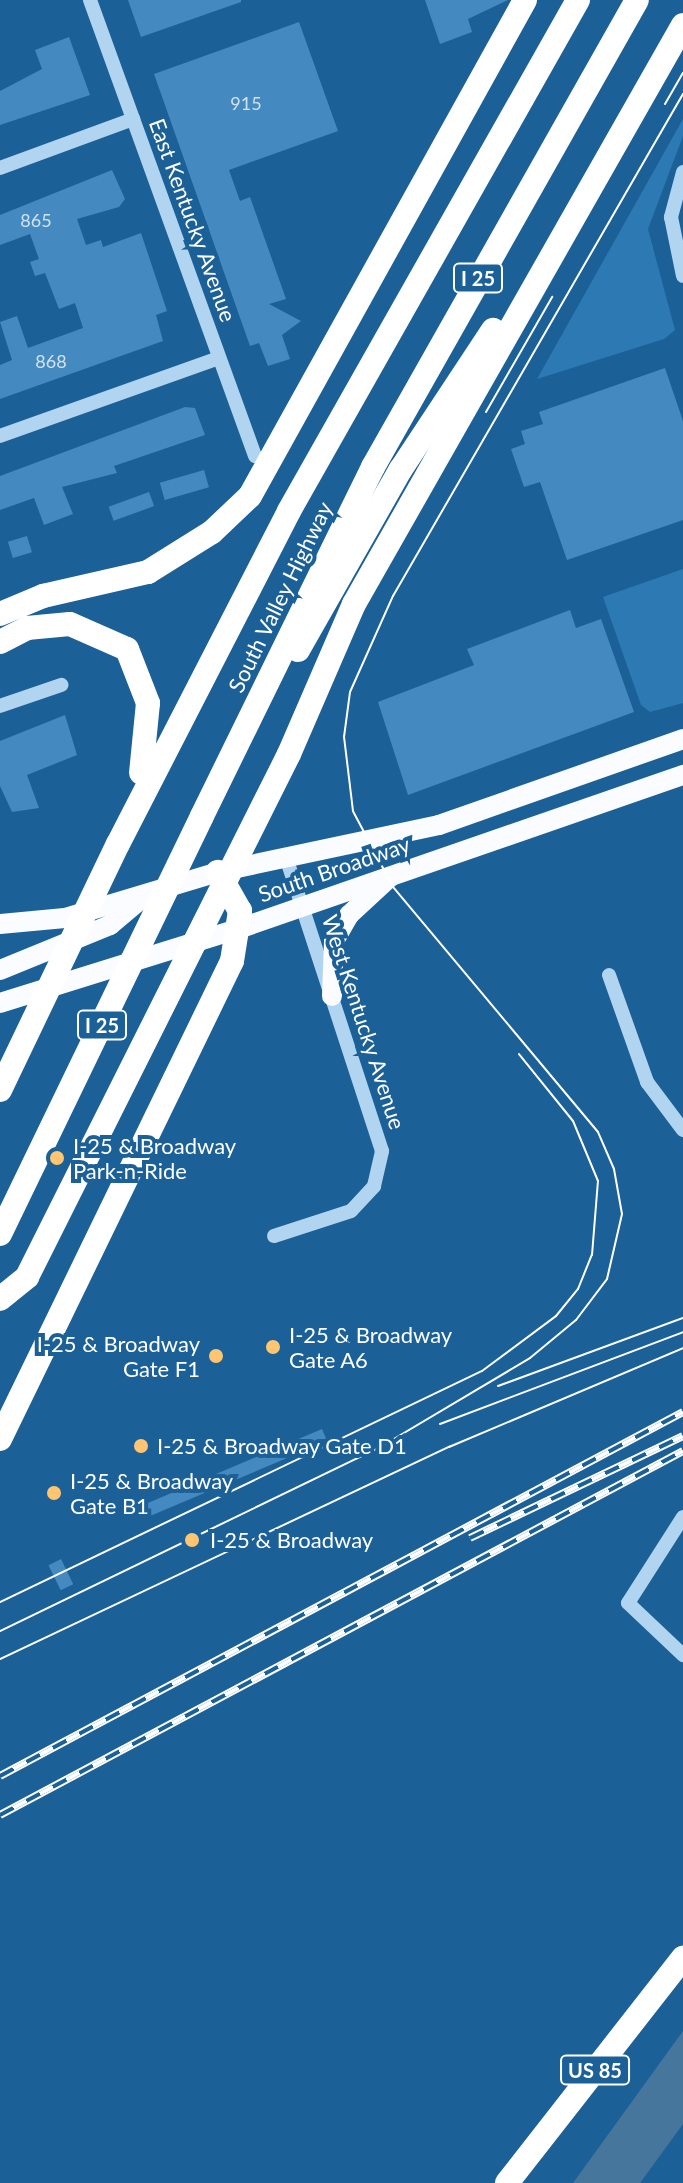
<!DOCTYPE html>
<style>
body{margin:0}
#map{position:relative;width:683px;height:2183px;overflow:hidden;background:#1c6098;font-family:Lato,sans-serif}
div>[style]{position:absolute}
.green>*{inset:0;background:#2c79b4}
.water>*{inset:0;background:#46769c}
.building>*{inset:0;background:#4489bf;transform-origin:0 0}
.minor>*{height:14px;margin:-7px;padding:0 7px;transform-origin:7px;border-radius:7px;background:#b1d5f0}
.major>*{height:20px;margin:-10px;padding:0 10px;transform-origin:10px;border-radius:10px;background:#fafcff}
.highway>*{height:24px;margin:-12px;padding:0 12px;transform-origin:12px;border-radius:12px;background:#fff}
.tram>*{height:2px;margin:-1px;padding:0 1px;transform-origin:1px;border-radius:1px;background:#fff}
.rail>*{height:8px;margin-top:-4px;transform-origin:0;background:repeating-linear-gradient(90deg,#1c6098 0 15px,#fff 0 30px);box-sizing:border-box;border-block:2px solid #fff}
.highway-bridge>*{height:24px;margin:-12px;padding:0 12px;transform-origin:12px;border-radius:12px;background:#fff}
.dots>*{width:22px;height:22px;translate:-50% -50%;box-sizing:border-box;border:4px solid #1c6098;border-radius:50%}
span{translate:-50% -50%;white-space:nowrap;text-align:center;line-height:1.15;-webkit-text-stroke:8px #1c6098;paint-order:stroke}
.number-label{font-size:18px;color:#d0e2ef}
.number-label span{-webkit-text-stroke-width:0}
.shield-label span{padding:2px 6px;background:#1c6098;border:2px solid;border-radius:6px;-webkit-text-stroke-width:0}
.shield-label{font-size:20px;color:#fff;font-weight:700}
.street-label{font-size:22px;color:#fff}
.poi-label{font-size:22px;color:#fff}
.left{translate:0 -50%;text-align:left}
.right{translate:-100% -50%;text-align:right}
</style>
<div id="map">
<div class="green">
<i style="clip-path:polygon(683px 119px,683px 136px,648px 229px,675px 330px,664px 339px,537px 379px)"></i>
<i style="clip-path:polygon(683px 569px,683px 703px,650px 712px,641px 705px,603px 597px)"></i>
</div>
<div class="water">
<i style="clip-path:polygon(683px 2031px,683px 2124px,640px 2183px,573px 2183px)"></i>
</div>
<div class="building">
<i style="clip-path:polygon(128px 0,241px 0,241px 2px,141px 37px)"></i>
<i style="clip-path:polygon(425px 0,508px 0,468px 19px,472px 32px,440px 44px)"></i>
<i style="clip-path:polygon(299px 22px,338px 131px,229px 170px,240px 201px,250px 197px,286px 299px,269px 304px,301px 321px,282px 335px,290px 359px,268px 366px,259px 343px,250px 346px,154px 74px)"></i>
<i style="clip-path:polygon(69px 37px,90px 95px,0 125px,0 91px,42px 69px,35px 50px)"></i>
<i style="clip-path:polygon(112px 170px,125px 199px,119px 207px,77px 219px,86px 245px,101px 240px,103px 247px,141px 233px,167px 311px,156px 315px,163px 341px,0 399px,0 365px,12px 360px,0 322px,17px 316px,28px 348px,83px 328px,75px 303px,59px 309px,45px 273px,35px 276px,30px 262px,39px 259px,30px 234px,0 245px,0 215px)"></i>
<i style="clip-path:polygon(665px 368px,683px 421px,683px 520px,567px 560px,540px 482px,524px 487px,511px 449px,525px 444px,521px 431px,543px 424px,539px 412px)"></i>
<i style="clip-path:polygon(185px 407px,195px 408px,205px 435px,114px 466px,117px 473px,62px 487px,73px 514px,44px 525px,34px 498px,0 510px,0 476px)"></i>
<i style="left:204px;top:470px;width:18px;height:46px;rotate:74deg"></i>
<i style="left:149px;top:492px;width:15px;height:43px;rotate:70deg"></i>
<i style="left:27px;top:536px;width:17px;height:20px;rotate:73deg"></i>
<i style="clip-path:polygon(570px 610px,576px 628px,601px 619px,634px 712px,408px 795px,378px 702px,474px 665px,467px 649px)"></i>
<i style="clip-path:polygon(65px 715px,77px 755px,27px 775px,39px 808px,12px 812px,0 786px,0 741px)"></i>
<i style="left:322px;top:1429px;width:13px;height:191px;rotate:67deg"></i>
<i style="left:61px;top:1559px;width:28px;height:14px;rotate:64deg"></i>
</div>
<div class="minor">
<i style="left:90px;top:0;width:485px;rotate:70.1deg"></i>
<i style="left:0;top:168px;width:142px;rotate:-20.2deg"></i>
<i style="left:683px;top:172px;width:47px;rotate:104.9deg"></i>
<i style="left:671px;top:217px;width:60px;rotate:78.5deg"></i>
<i style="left:0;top:436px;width:232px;rotate:-19.6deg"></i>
<i style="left:0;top:706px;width:65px;rotate:-19deg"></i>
<i style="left:609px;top:975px;width:114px;rotate:70.4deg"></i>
<i style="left:647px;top:1082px;width:60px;rotate:53.1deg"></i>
<i style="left:274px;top:1236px;width:81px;rotate:-18deg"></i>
<i style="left:351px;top:1211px;width:34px;rotate:-47deg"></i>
<i style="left:374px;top:1186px;width:36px;rotate:-77deg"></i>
<i style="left:382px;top:1151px;width:311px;rotate:-108.1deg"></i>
<i style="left:683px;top:1517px;width:102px;rotate:122.6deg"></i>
<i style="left:628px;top:1603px;width:76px;rotate:43.4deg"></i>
</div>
<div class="major">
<i style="left:0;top:924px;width:65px;rotate:-5.3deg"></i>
<i style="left:65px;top:918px;width:160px;rotate:-16.7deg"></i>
<i style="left:218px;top:872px;width:226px;rotate:-12deg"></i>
<i style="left:439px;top:825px;width:259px;rotate:-19.4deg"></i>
<i style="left:0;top:970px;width:119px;rotate:-22.2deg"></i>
<i style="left:110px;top:925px;width:38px;rotate:-40deg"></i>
<i style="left:332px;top:996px;width:55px;rotate:-87.9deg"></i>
<i style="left:334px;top:941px;width:30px;rotate:-60deg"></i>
<i style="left:349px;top:915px;width:56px;rotate:-42.8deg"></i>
<i style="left:0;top:1003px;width:252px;rotate:-17.3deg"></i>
<i style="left:241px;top:928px;width:468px;rotate:-19.1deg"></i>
</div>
<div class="highway">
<i style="left:0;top:614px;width:47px;rotate:-22.7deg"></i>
<i style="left:43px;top:596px;width:108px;rotate:-12.9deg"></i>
<i style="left:148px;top:572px;width:75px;rotate:-32deg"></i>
<i style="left:212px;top:532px;width:52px;rotate:-43.5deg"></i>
<i style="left:250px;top:496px;width:567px;rotate:-60.99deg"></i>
<i style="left:0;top:642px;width:30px;rotate:-27deg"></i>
<i style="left:27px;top:628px;width:43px;rotate:-5.3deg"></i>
<i style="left:70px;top:624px;width:62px;rotate:23.7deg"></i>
<i style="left:127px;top:649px;width:58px;rotate:68.7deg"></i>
<i style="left:148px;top:703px;width:70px;rotate:95.7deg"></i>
<i style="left:298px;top:650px;width:208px;rotate:-60.4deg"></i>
<i style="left:401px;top:469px;width:167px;rotate:-56.5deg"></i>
<i style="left:289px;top:754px;width:163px;rotate:-66.6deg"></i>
<i style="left:354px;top:604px;width:666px;rotate:-60.39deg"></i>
<i style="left:202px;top:816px;width:389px;rotate:-63.9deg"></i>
<i style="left:373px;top:467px;width:536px;rotate:-60.52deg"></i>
<i style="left:118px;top:844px;width:374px;rotate:-62.8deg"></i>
<i style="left:289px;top:511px;width:587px;rotate:-60.51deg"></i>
<i style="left:0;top:1299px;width:35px;rotate:-39deg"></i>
<i style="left:0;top:1439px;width:531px;rotate:-64.11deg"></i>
<i style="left:232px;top:961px;width:51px;rotate:-80.9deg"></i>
<i style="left:240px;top:911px;width:45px;rotate:-119.4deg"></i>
<i style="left:507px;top:2183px;width:286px;rotate:-52deg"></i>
</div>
<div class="tram">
<i style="left:665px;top:104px;width:36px;rotate:-60deg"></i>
<i style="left:486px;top:412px;width:133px;rotate:-60.1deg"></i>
<i style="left:498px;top:1386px;width:197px;rotate:-20.2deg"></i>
<i style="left:440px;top:1424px;width:260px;rotate:-20.7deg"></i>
<i style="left:0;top:1602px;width:534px;rotate:-25.61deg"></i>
<i style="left:482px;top:1371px;width:92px;rotate:-36.6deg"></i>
<i style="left:556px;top:1316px;width:35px;rotate:-51deg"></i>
<i style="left:578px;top:1289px;width:37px;rotate:-68deg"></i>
<i style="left:592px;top:1255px;width:74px;rotate:-85.4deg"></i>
<i style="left:598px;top:1181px;width:65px;rotate:-112.6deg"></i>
<i style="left:573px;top:1121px;width:86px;rotate:-128.9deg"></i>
<i style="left:0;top:1631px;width:424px;rotate:-25.8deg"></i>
<i style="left:382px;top:1446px;width:172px;rotate:-30.7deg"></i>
<i style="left:530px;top:1358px;width:60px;rotate:-39.6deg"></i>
<i style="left:576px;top:1320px;width:51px;rotate:-52.9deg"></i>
<i style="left:607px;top:1279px;width:67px;rotate:-77deg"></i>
<i style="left:622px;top:1214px;width:46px;rotate:-100.1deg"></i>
<i style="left:614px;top:1169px;width:40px;rotate:-113.4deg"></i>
<i style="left:598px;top:1132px;width:319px;rotate:-129.9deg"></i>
<i style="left:393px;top:887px;width:86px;rotate:-117.8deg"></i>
<i style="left:353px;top:811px;width:75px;rotate:-96.9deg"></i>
<i style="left:344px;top:737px;width:45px;rotate:-82.4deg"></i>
<i style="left:350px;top:692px;width:105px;rotate:-65.9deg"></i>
<i style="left:393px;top:596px;width:580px;rotate:-59.99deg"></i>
<i style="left:0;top:1659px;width:497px;rotate:-25.3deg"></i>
<i style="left:449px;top:1447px;width:254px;rotate:-22.9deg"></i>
</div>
<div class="rail">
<i style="left:470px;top:1538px;width:236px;rotate:-25.6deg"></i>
<i style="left:0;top:1776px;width:774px;rotate:-28.06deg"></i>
<i style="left:0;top:1815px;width:774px;rotate:-28.06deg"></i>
</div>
<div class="highway-bridge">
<i style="left:0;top:1090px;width:273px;rotate:-64.4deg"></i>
<i style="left:0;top:1234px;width:464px;rotate:-64.2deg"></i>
<i style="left:27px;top:1277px;width:585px;rotate:-63.39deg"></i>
</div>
<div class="dots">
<i style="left:57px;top:1158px;background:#ffc570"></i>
<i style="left:273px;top:1347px;background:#ffc570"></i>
<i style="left:216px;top:1356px;background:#ffc570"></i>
<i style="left:141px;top:1446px;background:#ffc570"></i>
<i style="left:54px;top:1493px;background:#ffc570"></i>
<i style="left:192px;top:1540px;background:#ffc570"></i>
</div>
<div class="number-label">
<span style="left:246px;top:103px">915</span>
<span style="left:36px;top:220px">865</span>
<span style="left:51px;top:361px">868</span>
</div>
<div class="shield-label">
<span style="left:478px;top:278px">I 25</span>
<span style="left:102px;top:1025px">I 25</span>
<span style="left:595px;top:2070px">US 85</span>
</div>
<div class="street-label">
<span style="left:193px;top:220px;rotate:70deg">East Kentucky Avenue</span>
<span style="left:280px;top:597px;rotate:-64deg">South Valley Highway</span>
<span style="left:334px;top:869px;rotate:-19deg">South Broadway</span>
<span style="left:364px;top:1022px;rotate:72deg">West Kentucky Avenue</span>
</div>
<div class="poi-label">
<span class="left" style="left:73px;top:1158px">I-25 &amp; Broadway<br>Park-n-Ride</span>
<span class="left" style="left:289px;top:1347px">I-25 &amp; Broadway<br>Gate A6</span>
<span class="right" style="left:200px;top:1356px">I-25 &amp; Broadway<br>Gate F1</span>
<span class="left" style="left:157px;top:1446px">I-25 &amp; Broadway Gate D1</span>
<span class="left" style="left:70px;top:1493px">I-25 &amp; Broadway<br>Gate B1</span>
<span class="left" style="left:210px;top:1540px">I-25 &amp; Broadway</span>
</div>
</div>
